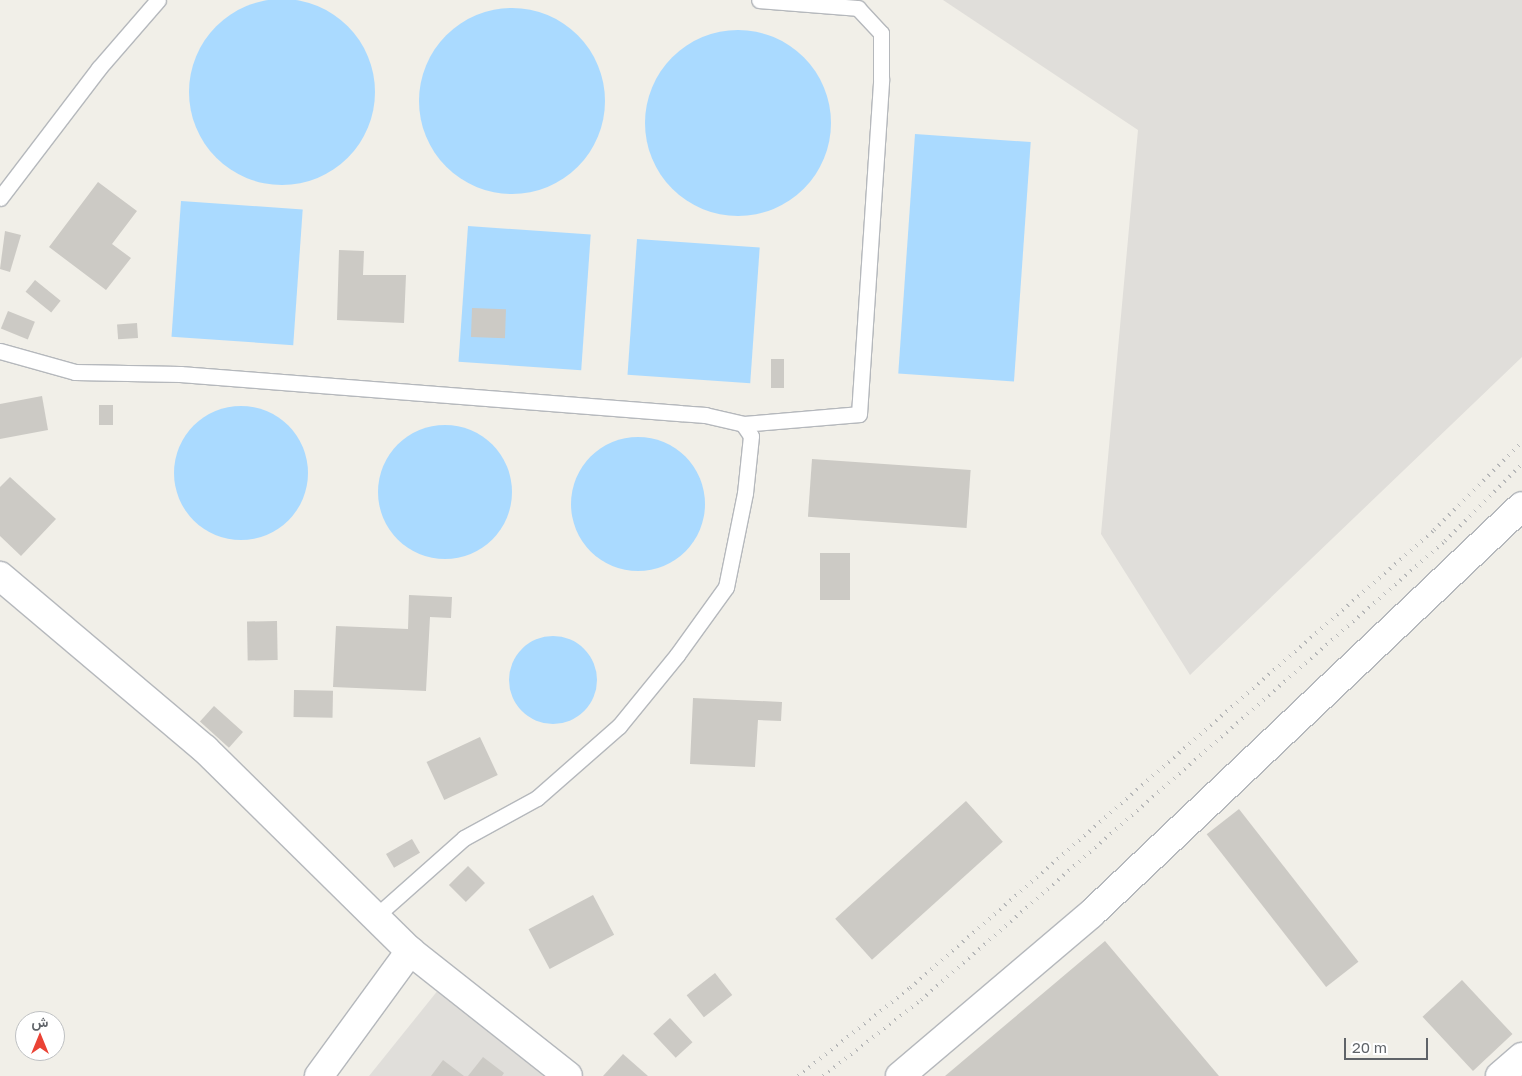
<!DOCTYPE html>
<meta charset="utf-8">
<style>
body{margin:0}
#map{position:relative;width:1522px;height:1076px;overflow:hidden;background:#f1efe8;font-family:"Golos Text",Vazirmatn,sans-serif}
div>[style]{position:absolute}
.industrial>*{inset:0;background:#e0deda}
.water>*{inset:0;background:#aadaff;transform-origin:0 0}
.round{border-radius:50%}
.building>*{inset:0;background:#cccac5;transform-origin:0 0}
.roads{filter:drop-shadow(1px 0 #b5b8bc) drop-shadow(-1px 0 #b5b8bc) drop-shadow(0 1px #b5b8bc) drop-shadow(0 -1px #b5b8bc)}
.service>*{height:15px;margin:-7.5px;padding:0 7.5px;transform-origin:7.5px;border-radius:7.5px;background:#fff}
.minor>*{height:28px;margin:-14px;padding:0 14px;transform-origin:14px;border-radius:14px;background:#fff}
.tertiary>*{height:28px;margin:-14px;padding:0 14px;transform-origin:14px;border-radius:14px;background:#fff}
.rail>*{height:4px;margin-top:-2px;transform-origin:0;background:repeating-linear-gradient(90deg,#b6b7b8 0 1px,transparent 0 7px)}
span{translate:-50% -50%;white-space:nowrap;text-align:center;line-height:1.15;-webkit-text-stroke:5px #fff;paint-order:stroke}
.north{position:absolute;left:15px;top:1011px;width:50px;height:50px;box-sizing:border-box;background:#fff;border:1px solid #bfc1c3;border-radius:50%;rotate:0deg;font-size:14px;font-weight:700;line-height:20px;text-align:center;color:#5f6368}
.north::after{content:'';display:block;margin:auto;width:18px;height:22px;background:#ea4335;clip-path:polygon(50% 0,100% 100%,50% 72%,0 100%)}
.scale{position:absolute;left:1344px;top:1038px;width:84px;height:22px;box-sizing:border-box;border:2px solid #5f6368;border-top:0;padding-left:6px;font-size:15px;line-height:18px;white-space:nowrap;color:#5f6368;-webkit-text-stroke:4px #fff;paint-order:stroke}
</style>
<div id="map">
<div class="industrial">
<i style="clip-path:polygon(943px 0,1522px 0,1522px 357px,1190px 675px,1101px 534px,1138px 130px)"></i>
<i style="clip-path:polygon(443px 984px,544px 1076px,369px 1076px)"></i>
</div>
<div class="water">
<i class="round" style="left:189px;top:-1px;width:186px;height:186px"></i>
<i class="round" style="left:419px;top:8px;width:186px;height:186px"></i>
<i class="round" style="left:645px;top:30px;width:186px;height:186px"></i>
<i style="left:915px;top:134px;width:116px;height:240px;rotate:4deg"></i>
<i style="left:181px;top:201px;width:122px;height:136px;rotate:4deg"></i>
<i style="left:468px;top:226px;width:123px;height:136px;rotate:4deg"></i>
<i style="left:637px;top:239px;width:123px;height:136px;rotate:4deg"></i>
<i class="round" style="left:174px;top:406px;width:134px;height:134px"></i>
<i class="round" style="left:378px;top:425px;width:134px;height:134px"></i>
<i class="round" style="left:571px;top:437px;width:134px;height:134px"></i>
<i class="round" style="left:509px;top:636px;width:88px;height:88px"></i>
</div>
<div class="building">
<i style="clip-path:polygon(98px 182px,137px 211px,112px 244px,131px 258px,106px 290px,49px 247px)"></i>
<i style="clip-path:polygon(5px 231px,21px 235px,10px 272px,0 269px)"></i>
<i style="clip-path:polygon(339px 250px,364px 251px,363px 275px,406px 275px,404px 323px,337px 320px)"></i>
<i style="left:35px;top:280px;width:33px;height:15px;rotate:39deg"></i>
<i style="left:472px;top:308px;width:34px;height:29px;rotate:2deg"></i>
<i style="left:8px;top:311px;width:29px;height:19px;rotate:22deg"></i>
<i style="left:137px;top:323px;width:15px;height:20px;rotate:86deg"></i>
<i style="left:771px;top:359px;width:13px;height:29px"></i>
<i style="clip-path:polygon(42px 396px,48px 430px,0 439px,0 404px)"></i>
<i style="left:99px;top:405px;width:14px;height:20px"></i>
<i style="left:812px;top:459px;width:159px;height:58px;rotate:4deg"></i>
<i style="clip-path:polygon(10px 477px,56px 519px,21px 556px,0 536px,0 487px)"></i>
<i style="left:820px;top:553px;width:30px;height:47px"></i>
<i style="clip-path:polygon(409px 595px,452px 597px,451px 618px,430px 617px,426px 691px,333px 687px,336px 626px,408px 629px)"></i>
<i style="left:277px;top:621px;width:39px;height:30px;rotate:89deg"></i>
<i style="left:294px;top:690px;width:39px;height:27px;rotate:1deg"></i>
<i style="clip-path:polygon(693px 698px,782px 702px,781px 721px,758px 720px,755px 767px,690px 764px)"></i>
<i style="left:214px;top:706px;width:39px;height:21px;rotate:42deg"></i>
<i style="left:480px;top:737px;width:42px;height:59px;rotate:65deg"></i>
<i style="left:966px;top:801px;width:55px;height:176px;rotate:48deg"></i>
<i style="left:1239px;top:809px;width:194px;height:41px;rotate:52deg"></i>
<i style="left:412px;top:839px;width:16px;height:30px;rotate:60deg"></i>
<i style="left:468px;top:866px;width:24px;height:27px;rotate:45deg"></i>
<i style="left:593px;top:895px;width:45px;height:73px;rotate:62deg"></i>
<i style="clip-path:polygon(1105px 941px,1219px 1076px,945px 1076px)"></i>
<i style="left:715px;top:973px;width:28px;height:36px;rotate:52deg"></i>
<i style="left:1462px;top:980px;width:74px;height:54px;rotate:47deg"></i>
<i style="left:670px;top:1018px;width:33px;height:23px;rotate:47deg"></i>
<i style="clip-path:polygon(623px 1054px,648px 1076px,603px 1076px)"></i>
<i style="clip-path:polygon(483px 1057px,504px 1073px,502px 1076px,468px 1076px)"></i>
<i style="clip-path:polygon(443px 1060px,464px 1076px,431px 1076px)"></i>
</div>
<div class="roads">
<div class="service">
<i style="left:0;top:198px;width:163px;rotate:-52.7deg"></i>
<i style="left:99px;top:68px;width:90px;rotate:-49.1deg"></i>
<i style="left:0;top:351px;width:78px;rotate:15.6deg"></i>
<i style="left:75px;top:372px;width:105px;rotate:1.1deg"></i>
<i style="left:180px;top:374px;width:527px;rotate:4.47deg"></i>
<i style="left:705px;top:415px;width:39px;rotate:13deg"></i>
<i style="left:743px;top:424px;width:14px;rotate:56deg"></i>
<i style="left:751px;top:436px;width:57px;rotate:96deg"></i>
<i style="left:745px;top:493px;width:96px;rotate:101.4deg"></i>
<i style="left:726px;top:587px;width:84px;rotate:125.8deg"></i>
<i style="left:677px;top:655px;width:92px;rotate:129.2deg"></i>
<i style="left:619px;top:726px;width:109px;rotate:138.7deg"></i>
<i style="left:537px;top:798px;width:83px;rotate:151.3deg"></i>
<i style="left:464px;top:838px;width:119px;rotate:138.4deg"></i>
<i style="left:743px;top:424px;width:116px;rotate:-4.9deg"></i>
<i style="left:859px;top:414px;width:336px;rotate:-86.2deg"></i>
<i style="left:881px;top:79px;width:46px;rotate:-90deg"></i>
<i style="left:881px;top:33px;width:34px;rotate:-133deg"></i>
<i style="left:858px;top:8px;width:99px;rotate:-175.4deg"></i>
</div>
<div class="minor">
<i style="left:319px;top:1076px;width:155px;rotate:-53.9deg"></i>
<i style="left:900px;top:1076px;width:250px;rotate:-40.3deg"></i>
<i style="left:1091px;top:914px;width:593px;rotate:-43.43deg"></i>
<i style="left:1500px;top:1076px;width:29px;rotate:-41deg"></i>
</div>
<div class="tertiary">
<i style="left:0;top:576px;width:268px;rotate:40.2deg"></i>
<i style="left:205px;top:749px;width:288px;rotate:44.6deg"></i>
<i style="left:410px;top:951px;width:201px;rotate:38.3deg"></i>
</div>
</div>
<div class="rail">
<i style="left:798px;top:1076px;width:142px;rotate:-38.2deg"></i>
<i style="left:910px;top:988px;width:696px;rotate:-41.15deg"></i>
<i style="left:1434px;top:530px;width:124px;rotate:-45deg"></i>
<i style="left:823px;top:1076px;width:124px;rotate:-37.8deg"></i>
<i style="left:921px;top:1000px;width:697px;rotate:-41.22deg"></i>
<i style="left:1445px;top:541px;width:109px;rotate:-45deg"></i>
</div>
<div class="north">ش</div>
<div class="scale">20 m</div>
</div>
